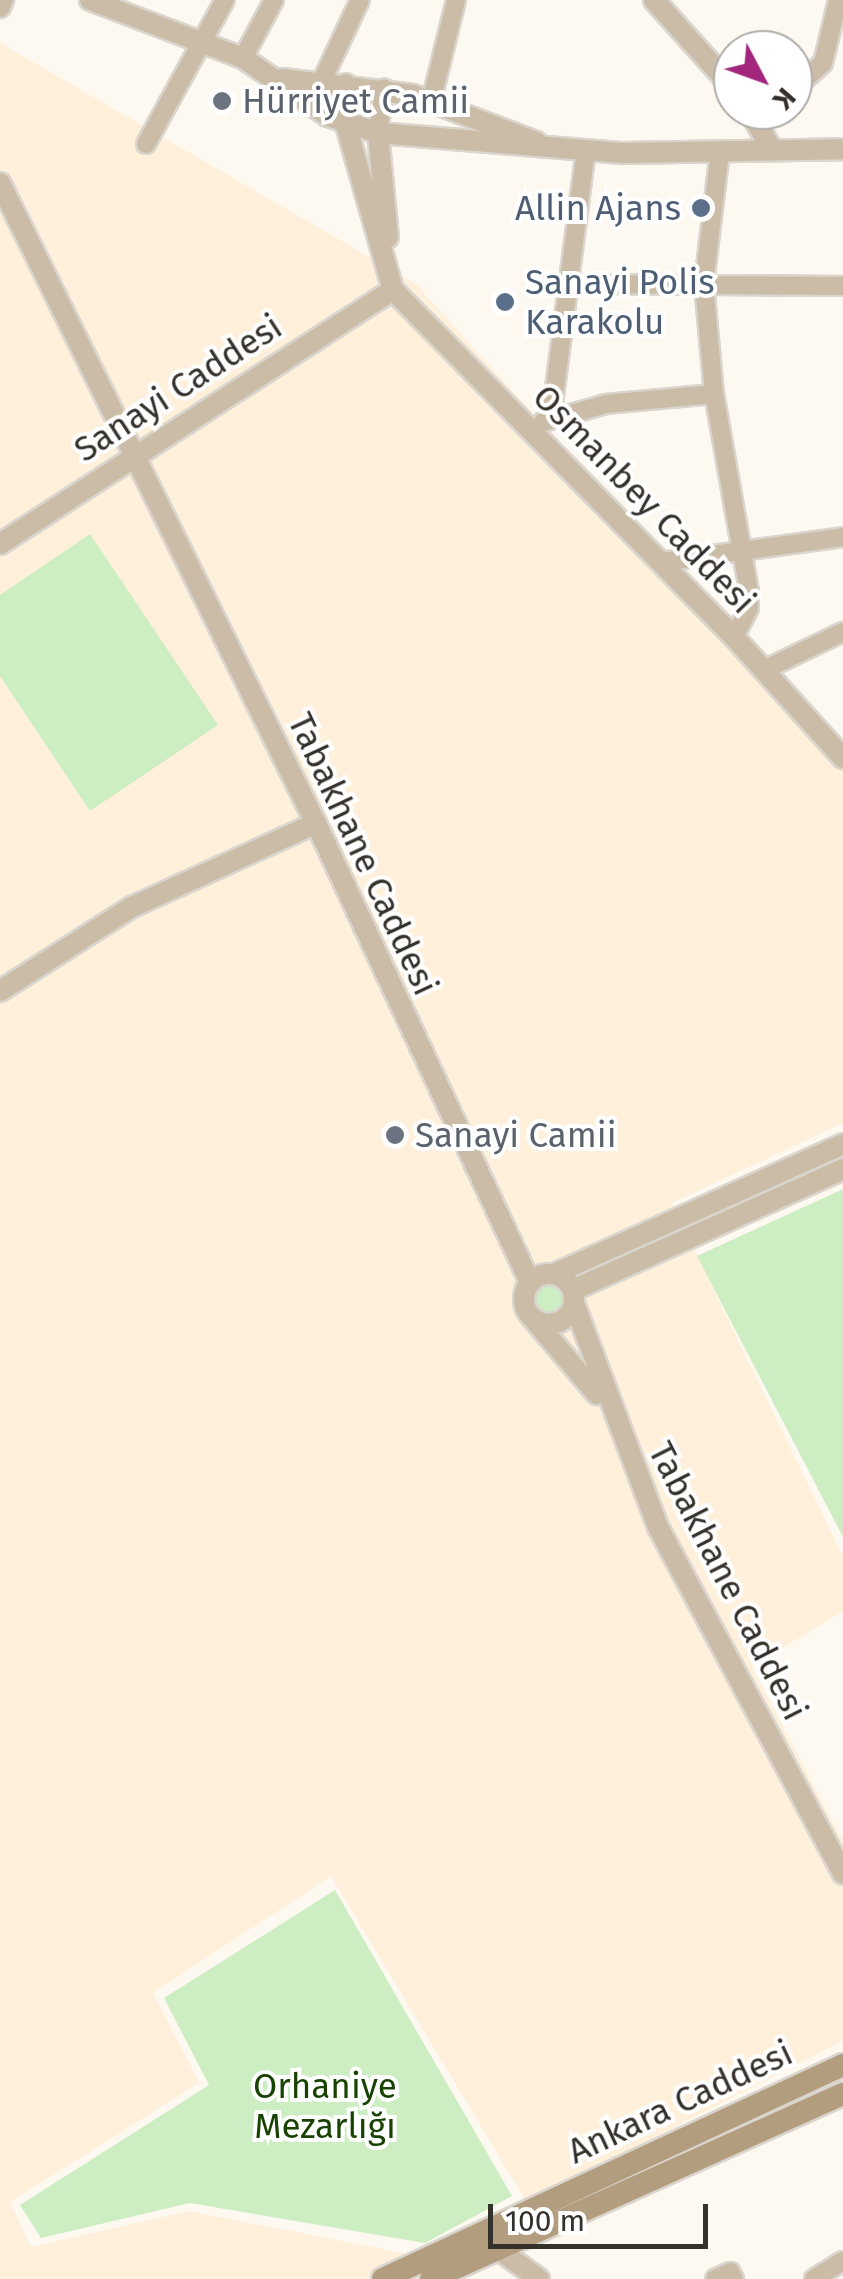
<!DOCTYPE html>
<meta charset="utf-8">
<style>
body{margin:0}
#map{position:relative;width:843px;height:2279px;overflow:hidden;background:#fef9f0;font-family:"Fira Sans",sans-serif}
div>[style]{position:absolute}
.built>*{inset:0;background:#fef0db}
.green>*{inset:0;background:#cdedc2}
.round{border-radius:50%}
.roads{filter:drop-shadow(2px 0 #dad5cd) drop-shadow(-2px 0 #dad5cd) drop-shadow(0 2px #dad5cd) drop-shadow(0 -2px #dad5cd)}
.minor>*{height:18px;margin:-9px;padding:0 9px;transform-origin:9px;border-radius:9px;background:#cabca7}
.tertiary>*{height:20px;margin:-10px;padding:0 10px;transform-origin:10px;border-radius:10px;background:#cabca7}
.tertiary>.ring{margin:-10px;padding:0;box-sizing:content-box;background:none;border:20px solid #cabca7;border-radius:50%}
.secondary>*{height:22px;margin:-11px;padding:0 11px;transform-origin:11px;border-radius:11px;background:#b29d7e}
.dots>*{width:28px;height:28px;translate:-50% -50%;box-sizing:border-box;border:5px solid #fff;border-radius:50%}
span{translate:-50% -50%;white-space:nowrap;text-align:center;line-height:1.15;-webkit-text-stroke:8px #fff;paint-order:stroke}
.worship-label{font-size:35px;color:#5b616d}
.left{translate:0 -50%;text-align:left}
.service-label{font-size:35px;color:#4e5e75}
.right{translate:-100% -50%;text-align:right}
.street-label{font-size:35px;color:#34302b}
.park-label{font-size:35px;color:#174200}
.north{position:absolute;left:713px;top:30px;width:100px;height:100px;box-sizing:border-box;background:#fff;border:2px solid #aeacaa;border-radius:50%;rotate:131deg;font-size:28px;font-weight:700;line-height:40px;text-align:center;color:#34302b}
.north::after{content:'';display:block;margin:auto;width:35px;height:45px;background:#a2277c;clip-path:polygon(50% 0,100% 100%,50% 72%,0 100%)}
.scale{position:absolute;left:488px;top:2204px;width:220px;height:45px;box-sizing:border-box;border:5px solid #34302b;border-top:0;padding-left:12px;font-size:30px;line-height:35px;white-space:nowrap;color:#34302b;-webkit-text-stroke:8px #fff;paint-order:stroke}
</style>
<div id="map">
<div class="built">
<i style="clip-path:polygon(0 43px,416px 284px,843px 757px,843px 1123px,672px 1203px,843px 1557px,843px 1611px,752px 1667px,843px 1841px,843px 2041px,527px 2203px,331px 1876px,153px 1993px,199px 2083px,10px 2202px,31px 2247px,189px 2211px,418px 2256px,367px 2279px,0 2279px)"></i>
</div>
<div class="green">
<i style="clip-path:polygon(90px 534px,218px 725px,90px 811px,0 676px,0 595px)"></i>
<i style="clip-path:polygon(843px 1189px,843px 1537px,697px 1256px)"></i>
<i class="round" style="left:535px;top:1286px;width:28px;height:28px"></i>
<i style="clip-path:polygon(335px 1890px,512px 2196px,425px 2243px,190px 2203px,41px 2238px,20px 2205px,209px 2085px,164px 1998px)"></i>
</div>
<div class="roads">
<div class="minor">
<i style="left:243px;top:58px;width:66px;rotate:-61.9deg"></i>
<i style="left:322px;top:81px;width:89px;rotate:-64.9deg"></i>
<i style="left:346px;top:83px;width:42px;rotate:90deg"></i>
<i style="left:793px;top:90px;width:40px;rotate:-42deg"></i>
<i style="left:823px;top:63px;width:65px;rotate:-76.6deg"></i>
<i style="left:431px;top:102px;width:105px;rotate:-76.2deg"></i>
<i style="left:759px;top:124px;width:19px;rotate:-47deg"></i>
<i style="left:378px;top:133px;width:45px;rotate:-82.4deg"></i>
<i style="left:146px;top:144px;width:164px;rotate:-61.3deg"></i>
<i style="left:720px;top:151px;width:134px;rotate:96.9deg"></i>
<i style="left:704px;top:284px;width:109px;rotate:84.8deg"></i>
<i style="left:714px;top:393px;width:201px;rotate:80deg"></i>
<i style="left:749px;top:591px;width:17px;rotate:90deg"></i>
<i style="left:749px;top:608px;width:33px;rotate:117deg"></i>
<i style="left:570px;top:284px;width:273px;rotate:0.4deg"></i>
<i style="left:551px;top:419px;width:270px;rotate:-82.6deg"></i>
<i style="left:543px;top:422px;width:66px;rotate:-15.9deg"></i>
<i style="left:606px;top:404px;width:108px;rotate:-5.3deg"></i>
<i style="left:661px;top:562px;width:184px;rotate:-7.8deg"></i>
<i style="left:764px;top:670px;width:88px;rotate:-25.7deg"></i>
<i style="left:715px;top:2279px;width:17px;rotate:-25deg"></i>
<i style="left:730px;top:2272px;width:8px;rotate:60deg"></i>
<i style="left:814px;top:2279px;width:34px;rotate:-32deg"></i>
</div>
<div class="tertiary">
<i style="left:90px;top:0;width:164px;rotate:20.8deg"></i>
<i style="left:243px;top:58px;width:103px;rotate:34.3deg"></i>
<i style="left:328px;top:116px;width:53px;rotate:18.8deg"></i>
<i style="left:378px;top:133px;width:246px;rotate:4.7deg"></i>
<i style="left:623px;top:153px;width:220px;rotate:-1deg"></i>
<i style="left:654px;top:0;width:118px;rotate:48.1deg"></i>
<i style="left:0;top:7px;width:8px;rotate:-67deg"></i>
<i style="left:283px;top:79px;width:131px;rotate:7deg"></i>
<i style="left:413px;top:95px;width:132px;rotate:20.9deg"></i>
<i style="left:749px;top:110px;width:46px;rotate:60.1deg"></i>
<i style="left:346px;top:125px;width:172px;rotate:74.1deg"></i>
<i style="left:393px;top:290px;width:487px;rotate:45.5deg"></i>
<i style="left:734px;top:637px;width:163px;rotate:48deg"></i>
<i style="left:378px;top:133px;width:105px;rotate:84.6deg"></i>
<i style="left:0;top:183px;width:726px;rotate:63.75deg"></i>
<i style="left:321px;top:834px;width:495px;rotate:65deg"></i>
<i style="left:0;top:544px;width:468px;rotate:-32.9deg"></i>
<i style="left:0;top:991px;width:156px;rotate:-32.5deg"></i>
<i style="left:132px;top:907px;width:202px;rotate:-24.5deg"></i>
<i class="ring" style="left:524px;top:1274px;width:30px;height:30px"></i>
<i style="left:554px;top:1274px;width:317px;rotate:-24.2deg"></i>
<i style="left:573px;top:1290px;width:296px;rotate:-24.1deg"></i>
<i style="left:575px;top:1306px;width:236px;rotate:69.4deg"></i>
<i style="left:658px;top:1527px;width:393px;rotate:61.9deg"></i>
<i style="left:535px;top:1321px;width:96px;rotate:49.7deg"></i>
<i style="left:498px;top:2249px;width:51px;rotate:36.2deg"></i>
</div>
<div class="secondary">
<i style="left:383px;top:2279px;width:507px;rotate:-24.95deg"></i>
<i style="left:431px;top:2279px;width:452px;rotate:-24.2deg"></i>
</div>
</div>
<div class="dots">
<i style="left:222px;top:101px;background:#6b7280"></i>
<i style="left:701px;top:208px;background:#5c6f8a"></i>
<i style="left:505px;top:302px;background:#5c6f8a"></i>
<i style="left:395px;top:1135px;background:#6b7280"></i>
</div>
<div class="worship-label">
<span class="left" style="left:242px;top:101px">Hürriyet Camii</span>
<span class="left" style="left:415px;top:1135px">Sanayi Camii</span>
</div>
<div class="service-label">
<span class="right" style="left:681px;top:208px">Allin Ajans</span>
<span class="left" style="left:525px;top:302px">Sanayi Polis<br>Karakolu</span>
</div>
<div class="street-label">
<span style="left:178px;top:388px;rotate:-33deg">Sanayi Caddesi</span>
<span style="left:644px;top:499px;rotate:46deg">Osmanbey Caddesi</span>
<span style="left:363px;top:854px;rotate:65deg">Tabakhane Caddesi</span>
<span style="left:728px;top:1581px;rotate:63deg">Tabakhane Caddesi</span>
<span style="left:680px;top:2102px;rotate:-25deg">Ankara Caddesi</span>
</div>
<div class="park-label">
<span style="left:325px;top:2106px">Orhaniye<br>Mezarlığı</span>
</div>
<div class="north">K</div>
<div class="scale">100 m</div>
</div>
